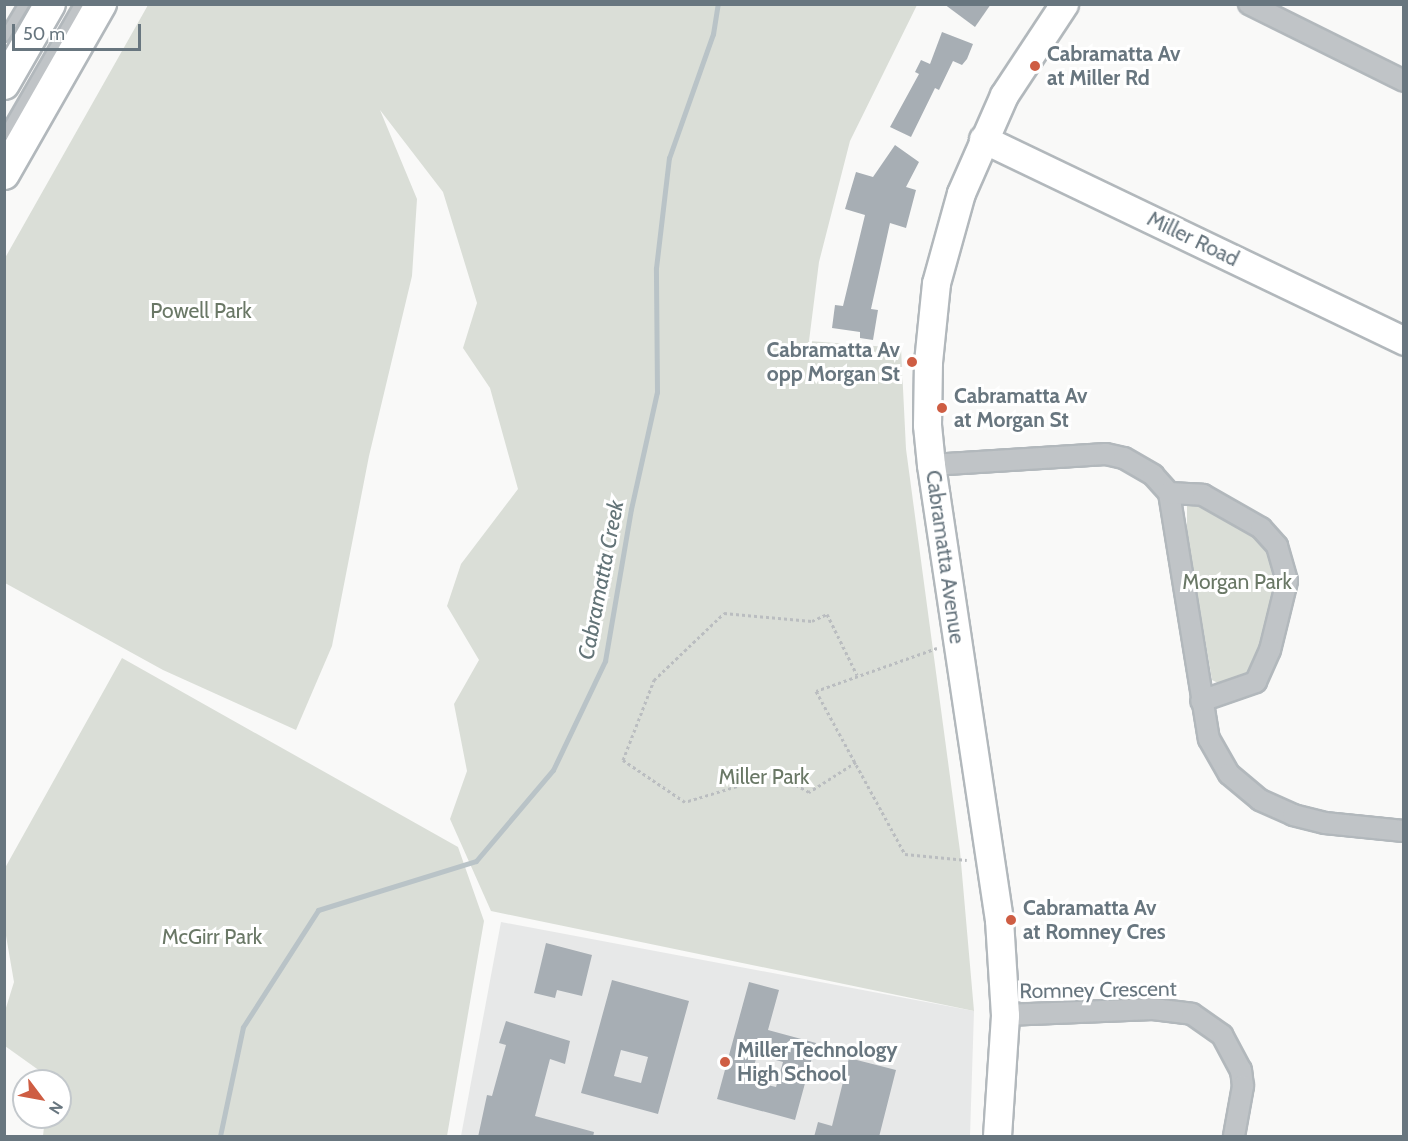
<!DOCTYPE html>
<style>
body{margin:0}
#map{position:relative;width:1408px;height:1141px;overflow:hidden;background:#f9f9f8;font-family:Cabin,sans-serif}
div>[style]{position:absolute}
.built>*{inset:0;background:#e7e8e8}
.green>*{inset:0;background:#daded7}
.stream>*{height:5px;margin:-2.5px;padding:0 2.5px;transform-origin:2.5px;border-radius:2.5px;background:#b9c3c7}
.building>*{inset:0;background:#a7aeb4}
.path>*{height:3px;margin-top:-1.5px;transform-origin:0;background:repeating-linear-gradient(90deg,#babdc0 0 3px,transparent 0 6px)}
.roads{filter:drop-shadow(2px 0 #b2b8bc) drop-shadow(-2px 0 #b2b8bc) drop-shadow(0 2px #b2b8bc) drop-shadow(0 -2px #b2b8bc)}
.lane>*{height:9px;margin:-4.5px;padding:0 4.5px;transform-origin:4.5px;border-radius:4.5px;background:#c0c4c7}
.street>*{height:20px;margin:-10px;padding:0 10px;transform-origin:10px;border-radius:10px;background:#c0c4c7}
.secondary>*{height:27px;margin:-13.5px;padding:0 13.5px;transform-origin:13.5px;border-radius:13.5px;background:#fff}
.primary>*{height:30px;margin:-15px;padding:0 15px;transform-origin:15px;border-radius:15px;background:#fff}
.dots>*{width:16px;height:16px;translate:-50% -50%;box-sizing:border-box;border:3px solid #fff;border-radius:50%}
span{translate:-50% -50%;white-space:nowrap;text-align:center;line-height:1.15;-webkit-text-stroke:6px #fff;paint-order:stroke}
.poi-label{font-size:21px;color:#68767f;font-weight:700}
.left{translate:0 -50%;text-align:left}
.right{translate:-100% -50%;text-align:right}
.street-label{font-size:21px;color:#68767f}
.park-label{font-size:21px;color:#6a7866}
.water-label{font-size:22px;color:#637478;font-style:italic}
.frame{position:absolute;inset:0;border:6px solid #68767f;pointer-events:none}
.north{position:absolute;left:12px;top:1069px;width:60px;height:60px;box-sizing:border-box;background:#fff;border:2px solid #c3c8cc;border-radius:50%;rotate:122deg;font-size:16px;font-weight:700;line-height:24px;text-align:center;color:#68767f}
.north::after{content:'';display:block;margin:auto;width:21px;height:27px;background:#ce5d43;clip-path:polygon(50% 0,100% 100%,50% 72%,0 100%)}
.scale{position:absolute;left:12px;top:24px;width:129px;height:27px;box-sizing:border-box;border:3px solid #68767f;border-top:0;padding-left:8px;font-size:18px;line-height:21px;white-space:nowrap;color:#68767f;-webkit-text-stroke:4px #fff;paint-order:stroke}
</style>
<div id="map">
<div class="built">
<i style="clip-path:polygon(501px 922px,974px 1011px,970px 1136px,461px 1136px)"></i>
</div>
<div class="green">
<i style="clip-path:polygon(148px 5px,917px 5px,850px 141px,819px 262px,809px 341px,901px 348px,906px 449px,960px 851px,974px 1011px,491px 911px,450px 819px,467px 771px,454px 704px,479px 660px,447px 606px,461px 564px,518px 489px,490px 388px,463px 348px,477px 303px,443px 192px,380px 110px,417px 199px,412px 276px,369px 456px,332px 646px,296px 730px,163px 670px,5px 583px,5px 258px)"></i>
<i style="clip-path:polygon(1198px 503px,1260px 535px,1278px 572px,1278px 590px,1256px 672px,1226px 687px,1212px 680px,1187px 533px,1187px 504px)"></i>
<i style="clip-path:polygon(122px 658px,458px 847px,484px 921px,447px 1136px,43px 1136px,45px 1117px,60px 1117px,60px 1081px,47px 1081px,47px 1076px,5px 1046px,5px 1011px,14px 982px,5px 930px,5px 868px)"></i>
</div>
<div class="stream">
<i style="left:220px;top:1136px;width:111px;rotate:-78.1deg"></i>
<i style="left:243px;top:1027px;width:139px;rotate:-57.3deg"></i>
<i style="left:318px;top:910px;width:165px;rotate:-17.2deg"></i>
<i style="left:476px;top:861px;width:119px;rotate:-49.8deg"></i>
<i style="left:553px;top:770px;width:121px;rotate:-64.5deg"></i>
<i style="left:605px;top:661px;width:154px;rotate:-80.3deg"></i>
<i style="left:631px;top:509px;width:120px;rotate:-77.5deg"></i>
<i style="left:657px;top:392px;width:124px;rotate:-90.5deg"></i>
<i style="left:656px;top:268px;width:111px;rotate:-83.3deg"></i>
<i style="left:669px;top:158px;width:132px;rotate:-70.5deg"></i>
<i style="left:713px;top:34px;width:30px;rotate:-81deg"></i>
</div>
<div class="building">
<i style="clip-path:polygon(944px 4px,991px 4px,975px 27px)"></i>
<i style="clip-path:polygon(942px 32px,973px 44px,967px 59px,962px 65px,953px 61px,939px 90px,935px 88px,911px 137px,890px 127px,919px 74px,915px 72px,921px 60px,930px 64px)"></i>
<i style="clip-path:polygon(895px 145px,919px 162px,906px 187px,916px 190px,906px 228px,890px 223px,871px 309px,878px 310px,873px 340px,860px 338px,860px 332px,832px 328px,835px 305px,843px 306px,865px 215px,845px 209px,856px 172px,873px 177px)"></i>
<i style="clip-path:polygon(546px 943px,592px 955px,582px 996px,557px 990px,555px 998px,534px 993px)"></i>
<i style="clip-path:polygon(evenodd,612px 980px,689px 1001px,658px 1114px,581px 1093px,612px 980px,621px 1050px,648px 1057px,641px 1083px,614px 1076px,621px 1050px)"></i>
<i style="clip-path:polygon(evenodd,749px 982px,779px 990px,768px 1030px,816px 1043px,795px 1120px,717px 1099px,749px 982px,757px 1055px,783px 1062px,776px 1087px,750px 1081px,757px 1055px)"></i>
<i style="clip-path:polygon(506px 1021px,570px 1041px,565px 1064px,550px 1059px,535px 1116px,594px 1132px,593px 1137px,478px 1137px,487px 1095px,492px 1096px,506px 1045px,499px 1043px)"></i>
<i style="clip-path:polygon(849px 1058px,896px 1070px,879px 1137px,814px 1137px,818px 1122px,832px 1126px)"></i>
</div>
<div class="path">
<i style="left:937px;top:648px;width:128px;rotate:160.4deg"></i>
<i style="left:816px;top:691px;width:186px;rotate:61.4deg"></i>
<i style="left:905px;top:854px;width:62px;rotate:5.5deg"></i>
<i style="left:856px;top:762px;width:56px;rotate:147.4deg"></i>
<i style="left:809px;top:792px;width:37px;rotate:-151deg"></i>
<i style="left:777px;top:774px;width:96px;rotate:163.1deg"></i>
<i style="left:685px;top:802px;width:75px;rotate:-145.9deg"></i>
<i style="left:623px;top:760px;width:86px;rotate:-68.8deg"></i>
<i style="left:654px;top:680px;width:97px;rotate:-43.7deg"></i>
<i style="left:724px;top:613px;width:88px;rotate:5.2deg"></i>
<i style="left:812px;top:621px;width:17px;rotate:-25deg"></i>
<i style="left:827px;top:614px;width:68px;rotate:63.8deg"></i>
</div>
<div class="roads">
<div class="lane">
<i style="left:4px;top:36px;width:37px;rotate:-59deg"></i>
<i style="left:4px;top:134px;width:150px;rotate:-60deg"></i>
</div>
<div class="street">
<i style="left:1249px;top:4px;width:173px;rotate:26.4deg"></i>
<i style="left:931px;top:465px;width:175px;rotate:-3.6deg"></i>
<i style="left:1106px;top:454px;width:18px;rotate:13deg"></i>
<i style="left:1124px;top:458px;width:34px;rotate:30deg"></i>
<i style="left:1153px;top:475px;width:24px;rotate:48deg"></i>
<i style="left:1169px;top:493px;width:249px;rotate:80.8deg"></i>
<i style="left:1209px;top:739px;width:40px;rotate:60.3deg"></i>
<i style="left:1229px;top:774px;width:40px;rotate:40deg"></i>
<i style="left:1260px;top:800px;width:36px;rotate:24deg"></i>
<i style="left:1293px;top:815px;width:33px;rotate:14deg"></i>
<i style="left:1325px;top:823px;width:79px;rotate:5.8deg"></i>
<i style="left:1169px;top:493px;width:34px;rotate:3deg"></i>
<i style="left:1203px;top:495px;width:67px;rotate:29.6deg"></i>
<i style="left:1261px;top:528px;width:24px;rotate:48deg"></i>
<i style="left:1277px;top:546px;width:36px;rotate:74deg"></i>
<i style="left:1287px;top:581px;width:71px;rotate:103.8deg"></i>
<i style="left:1270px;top:650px;width:35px;rotate:114deg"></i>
<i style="left:1256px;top:682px;width:58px;rotate:160.9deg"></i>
<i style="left:1005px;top:1015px;width:148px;rotate:-2.3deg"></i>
<i style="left:1153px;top:1009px;width:39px;rotate:7deg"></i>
<i style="left:1192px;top:1014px;width:37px;rotate:35deg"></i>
<i style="left:1222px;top:1035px;width:40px;rotate:62deg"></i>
<i style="left:1241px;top:1070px;width:16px;rotate:83deg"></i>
<i style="left:1243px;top:1086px;width:51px;rotate:100.2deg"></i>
</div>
<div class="secondary">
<i style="left:983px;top:139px;width:467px;rotate:25.6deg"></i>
<i style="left:997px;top:1136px;width:121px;rotate:-86.2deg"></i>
<i style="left:1005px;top:1015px;width:95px;rotate:-93.6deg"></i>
<i style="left:999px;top:920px;width:460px;rotate:-98.5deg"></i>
<i style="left:931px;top:465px;width:40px;rotate:-95.7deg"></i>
<i style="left:927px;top:425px;width:63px;rotate:-89.1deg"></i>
<i style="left:928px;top:362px;width:79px;rotate:-84.2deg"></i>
<i style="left:936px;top:283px;width:93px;rotate:-74.5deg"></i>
<i style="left:961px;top:193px;width:107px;rotate:-66.3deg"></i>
<i style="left:1004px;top:95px;width:109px;rotate:-56.6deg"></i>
</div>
<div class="primary">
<i style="left:4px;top:84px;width:92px;rotate:-60.1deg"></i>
<i style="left:4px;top:174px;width:196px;rotate:-60.3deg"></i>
</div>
</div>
<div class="dots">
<i style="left:1035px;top:66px;background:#ce5d43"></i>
<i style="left:912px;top:362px;background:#ce5d43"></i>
<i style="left:942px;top:408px;background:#ce5d43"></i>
<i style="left:1011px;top:920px;background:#ce5d43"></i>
<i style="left:725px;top:1062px;background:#ce5d43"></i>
</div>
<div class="poi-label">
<span class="left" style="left:1047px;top:66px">Cabramatta Av<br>at Miller Rd</span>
<span class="right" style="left:900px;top:362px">Cabramatta Av<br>opp Morgan St</span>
<span class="left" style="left:954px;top:408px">Cabramatta Av<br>at Morgan St</span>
<span class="left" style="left:1023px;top:920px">Cabramatta Av<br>at Romney Cres</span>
<span class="left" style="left:737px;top:1062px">Miller Technology<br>High School</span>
</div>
<div class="street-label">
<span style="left:1193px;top:239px;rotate:26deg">Miller Road</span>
<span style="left:945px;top:557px;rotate:82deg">Cabramatta Avenue</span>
<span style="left:1098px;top:990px;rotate:-1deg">Romney Crescent</span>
</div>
<div class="park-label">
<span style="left:201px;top:311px">Powell Park</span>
<span style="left:1237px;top:582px">Morgan Park</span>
<span style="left:764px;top:777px">Miller Park</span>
<span style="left:212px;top:937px">McGirr Park</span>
</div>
<div class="water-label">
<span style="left:601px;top:580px;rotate:-79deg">Cabramatta Creek</span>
</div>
<div class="frame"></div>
<div class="north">N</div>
<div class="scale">50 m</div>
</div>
